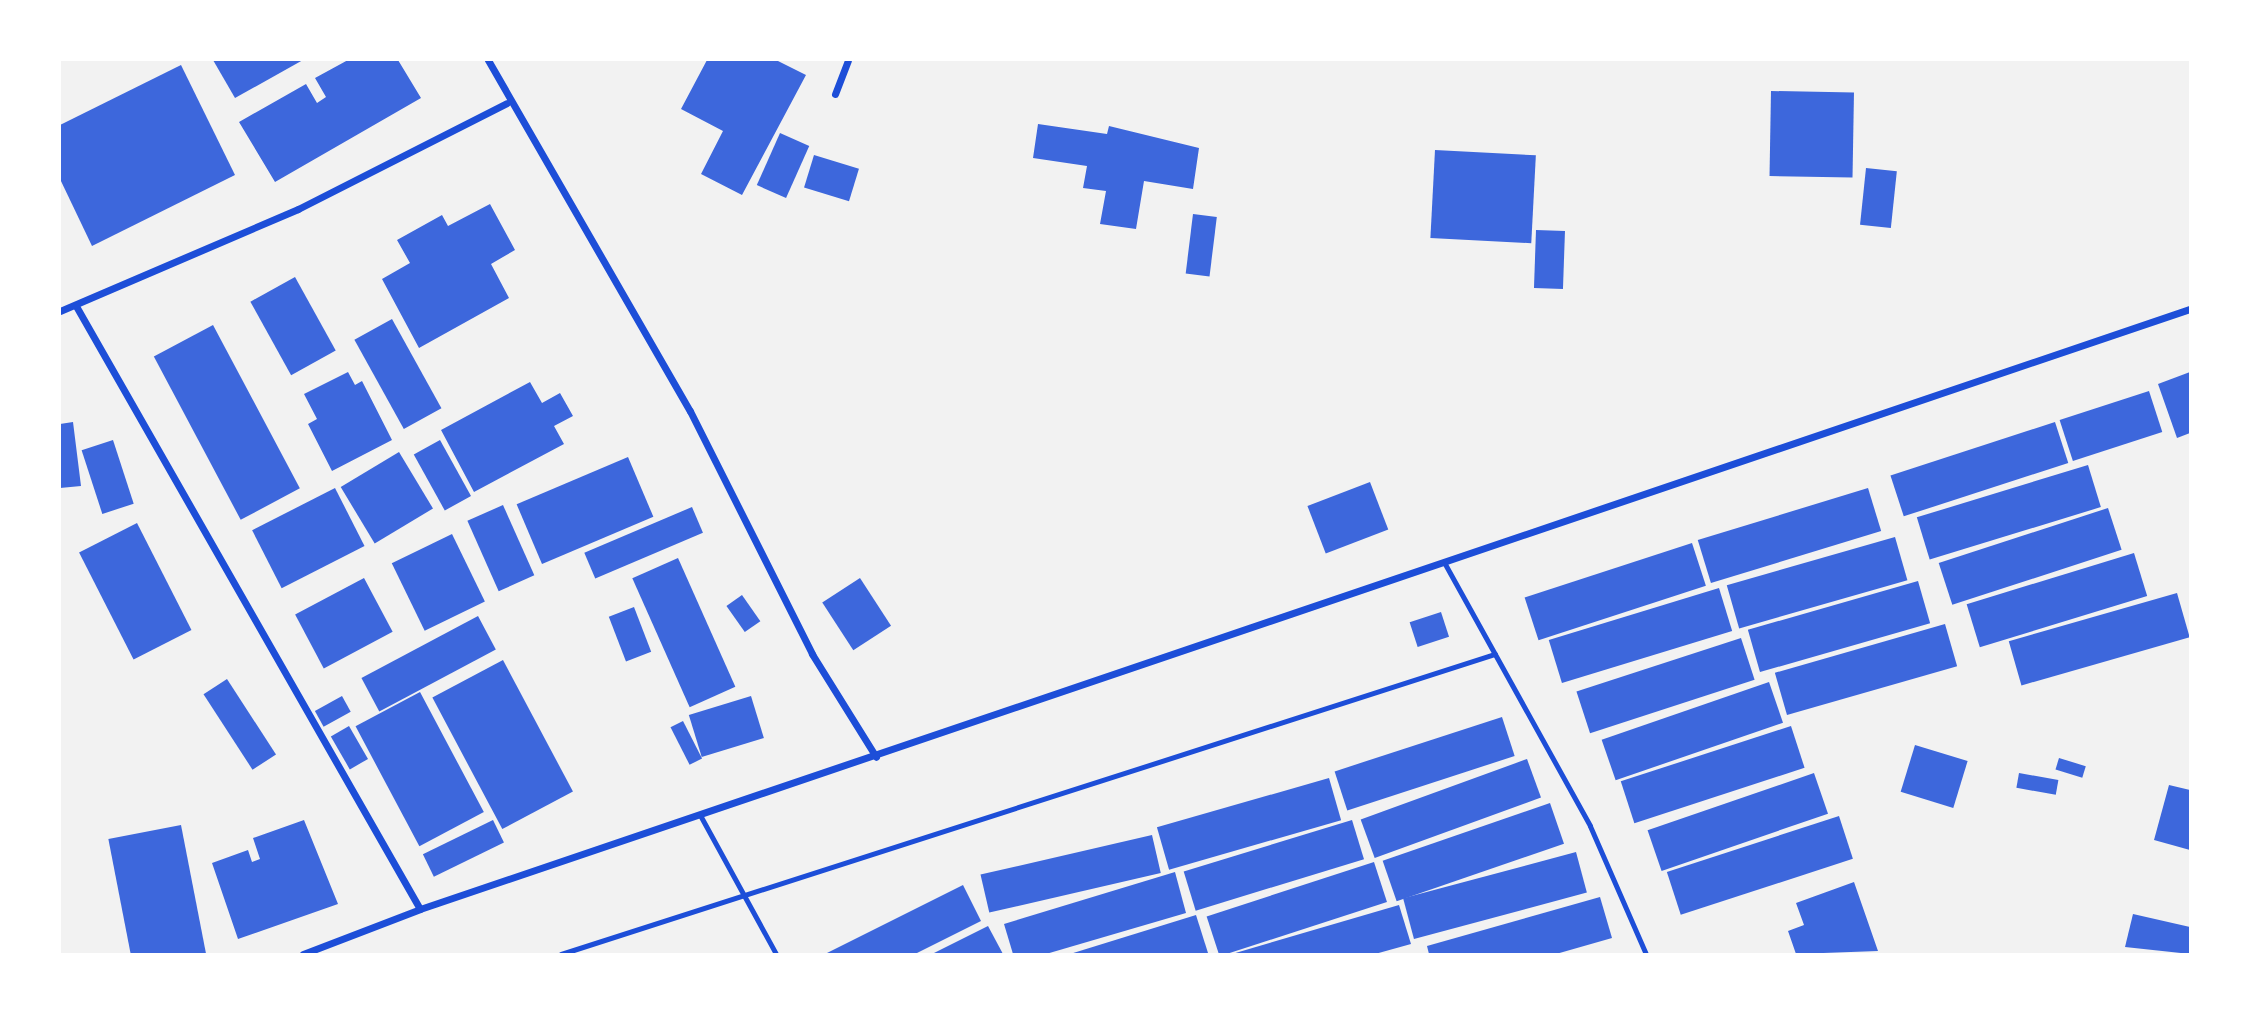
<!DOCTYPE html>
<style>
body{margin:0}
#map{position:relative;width:2250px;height:1014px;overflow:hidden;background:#f2f2f2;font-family:"Asap Condensed",sans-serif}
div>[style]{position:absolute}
.building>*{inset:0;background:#3d67dc;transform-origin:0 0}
.service>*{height:5px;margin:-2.5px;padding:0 2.5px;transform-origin:2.5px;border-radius:2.5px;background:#1d4ed8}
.minor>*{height:7px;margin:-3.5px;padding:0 3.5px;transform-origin:3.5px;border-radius:3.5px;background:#1d4ed8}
span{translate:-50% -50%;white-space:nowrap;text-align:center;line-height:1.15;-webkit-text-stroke:5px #fff;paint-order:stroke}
.frame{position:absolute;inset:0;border:61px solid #fff;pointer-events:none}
</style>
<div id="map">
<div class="building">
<i style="clip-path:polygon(213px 60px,303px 60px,235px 98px)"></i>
<i style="clip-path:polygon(348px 60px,398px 60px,421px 98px,275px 182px,239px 122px,306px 84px,317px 103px,326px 97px,315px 78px)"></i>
<i style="clip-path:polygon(707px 60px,776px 60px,806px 75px,742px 195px,701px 174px,723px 131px,681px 109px)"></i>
<i style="clip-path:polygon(181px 65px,235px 175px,92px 246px,60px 179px,60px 125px)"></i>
<i style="left:1771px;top:91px;width:83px;height:85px;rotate:1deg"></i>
<i style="clip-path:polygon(1038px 124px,1107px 134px,1109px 126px,1199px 148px,1193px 189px,1144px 181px,1136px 229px,1100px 224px,1106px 191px,1083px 188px,1087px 166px,1033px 158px)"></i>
<i style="left:780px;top:133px;width:32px;height:57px;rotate:24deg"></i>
<i style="left:1435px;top:150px;width:101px;height:88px;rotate:3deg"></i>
<i style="left:814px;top:155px;width:47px;height:34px;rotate:17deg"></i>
<i style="left:1866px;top:168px;width:31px;height:57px;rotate:6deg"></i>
<i style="clip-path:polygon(490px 204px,515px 250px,491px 264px,509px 298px,419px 348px,382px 279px,410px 263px,397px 240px,442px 215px,448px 226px)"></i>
<i style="left:1193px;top:214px;width:24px;height:60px;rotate:7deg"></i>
<i style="left:1536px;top:230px;width:29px;height:58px;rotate:2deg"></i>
<i style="left:295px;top:277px;width:84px;height:51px;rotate:61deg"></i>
<i style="left:392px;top:319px;width:102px;height:43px;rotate:61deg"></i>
<i style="left:213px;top:325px;width:185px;height:67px;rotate:62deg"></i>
<i style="clip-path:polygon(348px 372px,355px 385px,362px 381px,392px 440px,332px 471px,308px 424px,317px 419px,304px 394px)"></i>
<i style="clip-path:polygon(2190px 372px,2190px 433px,2177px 438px,2158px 384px)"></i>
<i style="clip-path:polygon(530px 382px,542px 403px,560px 393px,573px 416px,554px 426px,564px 444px,474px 492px,441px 430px)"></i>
<i style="left:2149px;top:391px;width:43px;height:94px;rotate:72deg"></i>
<i style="clip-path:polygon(73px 422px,81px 486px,60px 488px,60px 424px)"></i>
<i style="left:2055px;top:422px;width:43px;height:173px;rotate:72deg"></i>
<i style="left:113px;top:440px;width:67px;height:33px;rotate:72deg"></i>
<i style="left:440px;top:440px;width:64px;height:30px;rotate:61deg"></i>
<i style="left:399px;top:452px;width:66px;height:68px;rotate:59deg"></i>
<i style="left:628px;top:457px;width:65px;height:121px;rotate:67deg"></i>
<i style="left:2088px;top:465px;width:44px;height:179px;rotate:73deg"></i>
<i style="left:1370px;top:482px;width:51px;height:67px;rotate:69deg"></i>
<i style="left:335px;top:488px;width:65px;height:93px;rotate:63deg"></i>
<i style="left:1868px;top:488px;width:45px;height:178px;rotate:73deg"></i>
<i style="left:503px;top:505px;width:77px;height:39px;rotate:66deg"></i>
<i style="left:692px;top:507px;width:28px;height:117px;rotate:67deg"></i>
<i style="left:2108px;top:508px;width:44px;height:178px;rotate:72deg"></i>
<i style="left:137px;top:523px;width:120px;height:65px;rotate:63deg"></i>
<i style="left:452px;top:534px;width:75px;height:67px;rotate:64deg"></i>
<i style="left:1895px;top:537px;width:45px;height:175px;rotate:74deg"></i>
<i style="left:1692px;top:543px;width:45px;height:176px;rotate:72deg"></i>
<i style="left:2134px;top:553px;width:45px;height:175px;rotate:73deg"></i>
<i style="left:678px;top:558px;width:141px;height:50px;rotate:66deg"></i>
<i style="left:364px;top:578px;width:61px;height:78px;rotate:62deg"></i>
<i style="left:860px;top:578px;width:57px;height:45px;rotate:57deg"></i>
<i style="left:1918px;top:581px;width:44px;height:177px;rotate:74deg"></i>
<i style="left:1719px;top:588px;width:45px;height:178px;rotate:73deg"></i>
<i style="left:2177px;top:593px;width:46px;height:175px;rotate:74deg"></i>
<i style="left:742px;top:595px;width:32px;height:19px;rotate:55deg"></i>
<i style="left:634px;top:607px;width:48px;height:27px;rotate:69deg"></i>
<i style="left:1441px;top:612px;width:26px;height:33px;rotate:72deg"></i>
<i style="left:478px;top:616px;width:38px;height:132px;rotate:62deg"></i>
<i style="left:1945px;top:624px;width:44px;height:177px;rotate:74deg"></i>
<i style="left:1741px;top:638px;width:44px;height:173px;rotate:72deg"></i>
<i style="left:503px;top:660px;width:149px;height:80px;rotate:62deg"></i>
<i style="left:227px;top:679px;width:90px;height:28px;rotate:57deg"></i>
<i style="left:1769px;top:682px;width:43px;height:177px;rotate:71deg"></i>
<i style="left:420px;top:692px;width:136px;height:73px;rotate:62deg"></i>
<i style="left:342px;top:696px;width:18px;height:31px;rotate:61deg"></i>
<i style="left:751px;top:696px;width:44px;height:65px;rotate:73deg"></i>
<i style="left:1502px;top:717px;width:41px;height:176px;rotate:72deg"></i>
<i style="left:683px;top:721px;width:42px;height:14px;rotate:63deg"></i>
<i style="left:349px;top:726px;width:38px;height:21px;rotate:60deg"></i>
<i style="left:1791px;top:726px;width:44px;height:179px;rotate:72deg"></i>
<i style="left:1915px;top:745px;width:55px;height:49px;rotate:17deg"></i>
<i style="left:2059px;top:758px;width:28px;height:12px;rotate:17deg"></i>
<i style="left:1527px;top:759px;width:41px;height:177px;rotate:70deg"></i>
<i style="left:1814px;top:773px;width:43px;height:176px;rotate:71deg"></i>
<i style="left:2019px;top:773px;width:40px;height:15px;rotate:10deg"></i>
<i style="left:1329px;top:778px;width:44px;height:179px;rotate:74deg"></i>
<i style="clip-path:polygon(2169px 785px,2190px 790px,2190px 850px,2154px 840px)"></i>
<i style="left:1550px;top:803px;width:43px;height:177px;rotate:71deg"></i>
<i style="left:1839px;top:816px;width:45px;height:181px;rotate:72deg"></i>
<i style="clip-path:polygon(304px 820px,338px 904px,238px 939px,212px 863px,248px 850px,252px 862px,260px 859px,253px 838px)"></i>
<i style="left:493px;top:820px;width:25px;height:78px;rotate:64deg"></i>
<i style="left:1352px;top:820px;width:41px;height:176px;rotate:73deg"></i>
<i style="left:181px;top:825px;width:132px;height:74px;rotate:79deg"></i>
<i style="left:1152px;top:835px;width:39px;height:176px;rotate:77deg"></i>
<i style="left:1576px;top:852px;width:42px;height:179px;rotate:75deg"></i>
<i style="left:1374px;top:862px;width:42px;height:176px;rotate:72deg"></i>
<i style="clip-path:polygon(1175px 872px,1186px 913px,1046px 954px,1013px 954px,1004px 924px)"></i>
<i style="clip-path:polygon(1854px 882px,1878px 951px,1796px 954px,1788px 931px,1804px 925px,1796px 903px)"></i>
<i style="clip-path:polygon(963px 885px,981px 921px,915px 954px,825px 954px)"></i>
<i style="clip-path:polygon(1600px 897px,1612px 938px,1556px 954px,1429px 954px,1427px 946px)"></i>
<i style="clip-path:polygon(1399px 905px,1411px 944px,1375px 954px,1232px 954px)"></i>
<i style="clip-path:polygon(2133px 914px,2190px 927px,2190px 954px,2125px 947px)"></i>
<i style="clip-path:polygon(1196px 915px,1208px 953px,1071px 954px,1070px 954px)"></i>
<i style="clip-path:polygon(988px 926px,1003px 954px,932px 954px)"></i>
</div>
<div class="service">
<i style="left:1445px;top:564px;width:299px;rotate:61deg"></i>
<i style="left:1590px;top:826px;width:140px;rotate:66.4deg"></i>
<i style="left:700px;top:815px;width:158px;rotate:61.3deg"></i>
<i style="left:561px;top:954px;width:981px;rotate:-17.81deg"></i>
</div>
<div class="minor">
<i style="left:488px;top:60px;width:405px;rotate:60.1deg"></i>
<i style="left:690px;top:411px;width:272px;rotate:63.3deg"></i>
<i style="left:812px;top:654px;width:121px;rotate:58.1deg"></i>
<i style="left:835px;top:94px;width:36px;rotate:-69deg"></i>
<i style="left:76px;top:306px;width:694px;rotate:60.3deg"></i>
<i style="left:60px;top:311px;width:259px;rotate:-23.2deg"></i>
<i style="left:298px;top:209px;width:234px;rotate:-26.9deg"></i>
<i style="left:303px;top:954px;width:125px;rotate:-21deg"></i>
<i style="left:420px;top:909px;width:1869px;rotate:-18.73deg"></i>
</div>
<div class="frame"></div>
</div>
